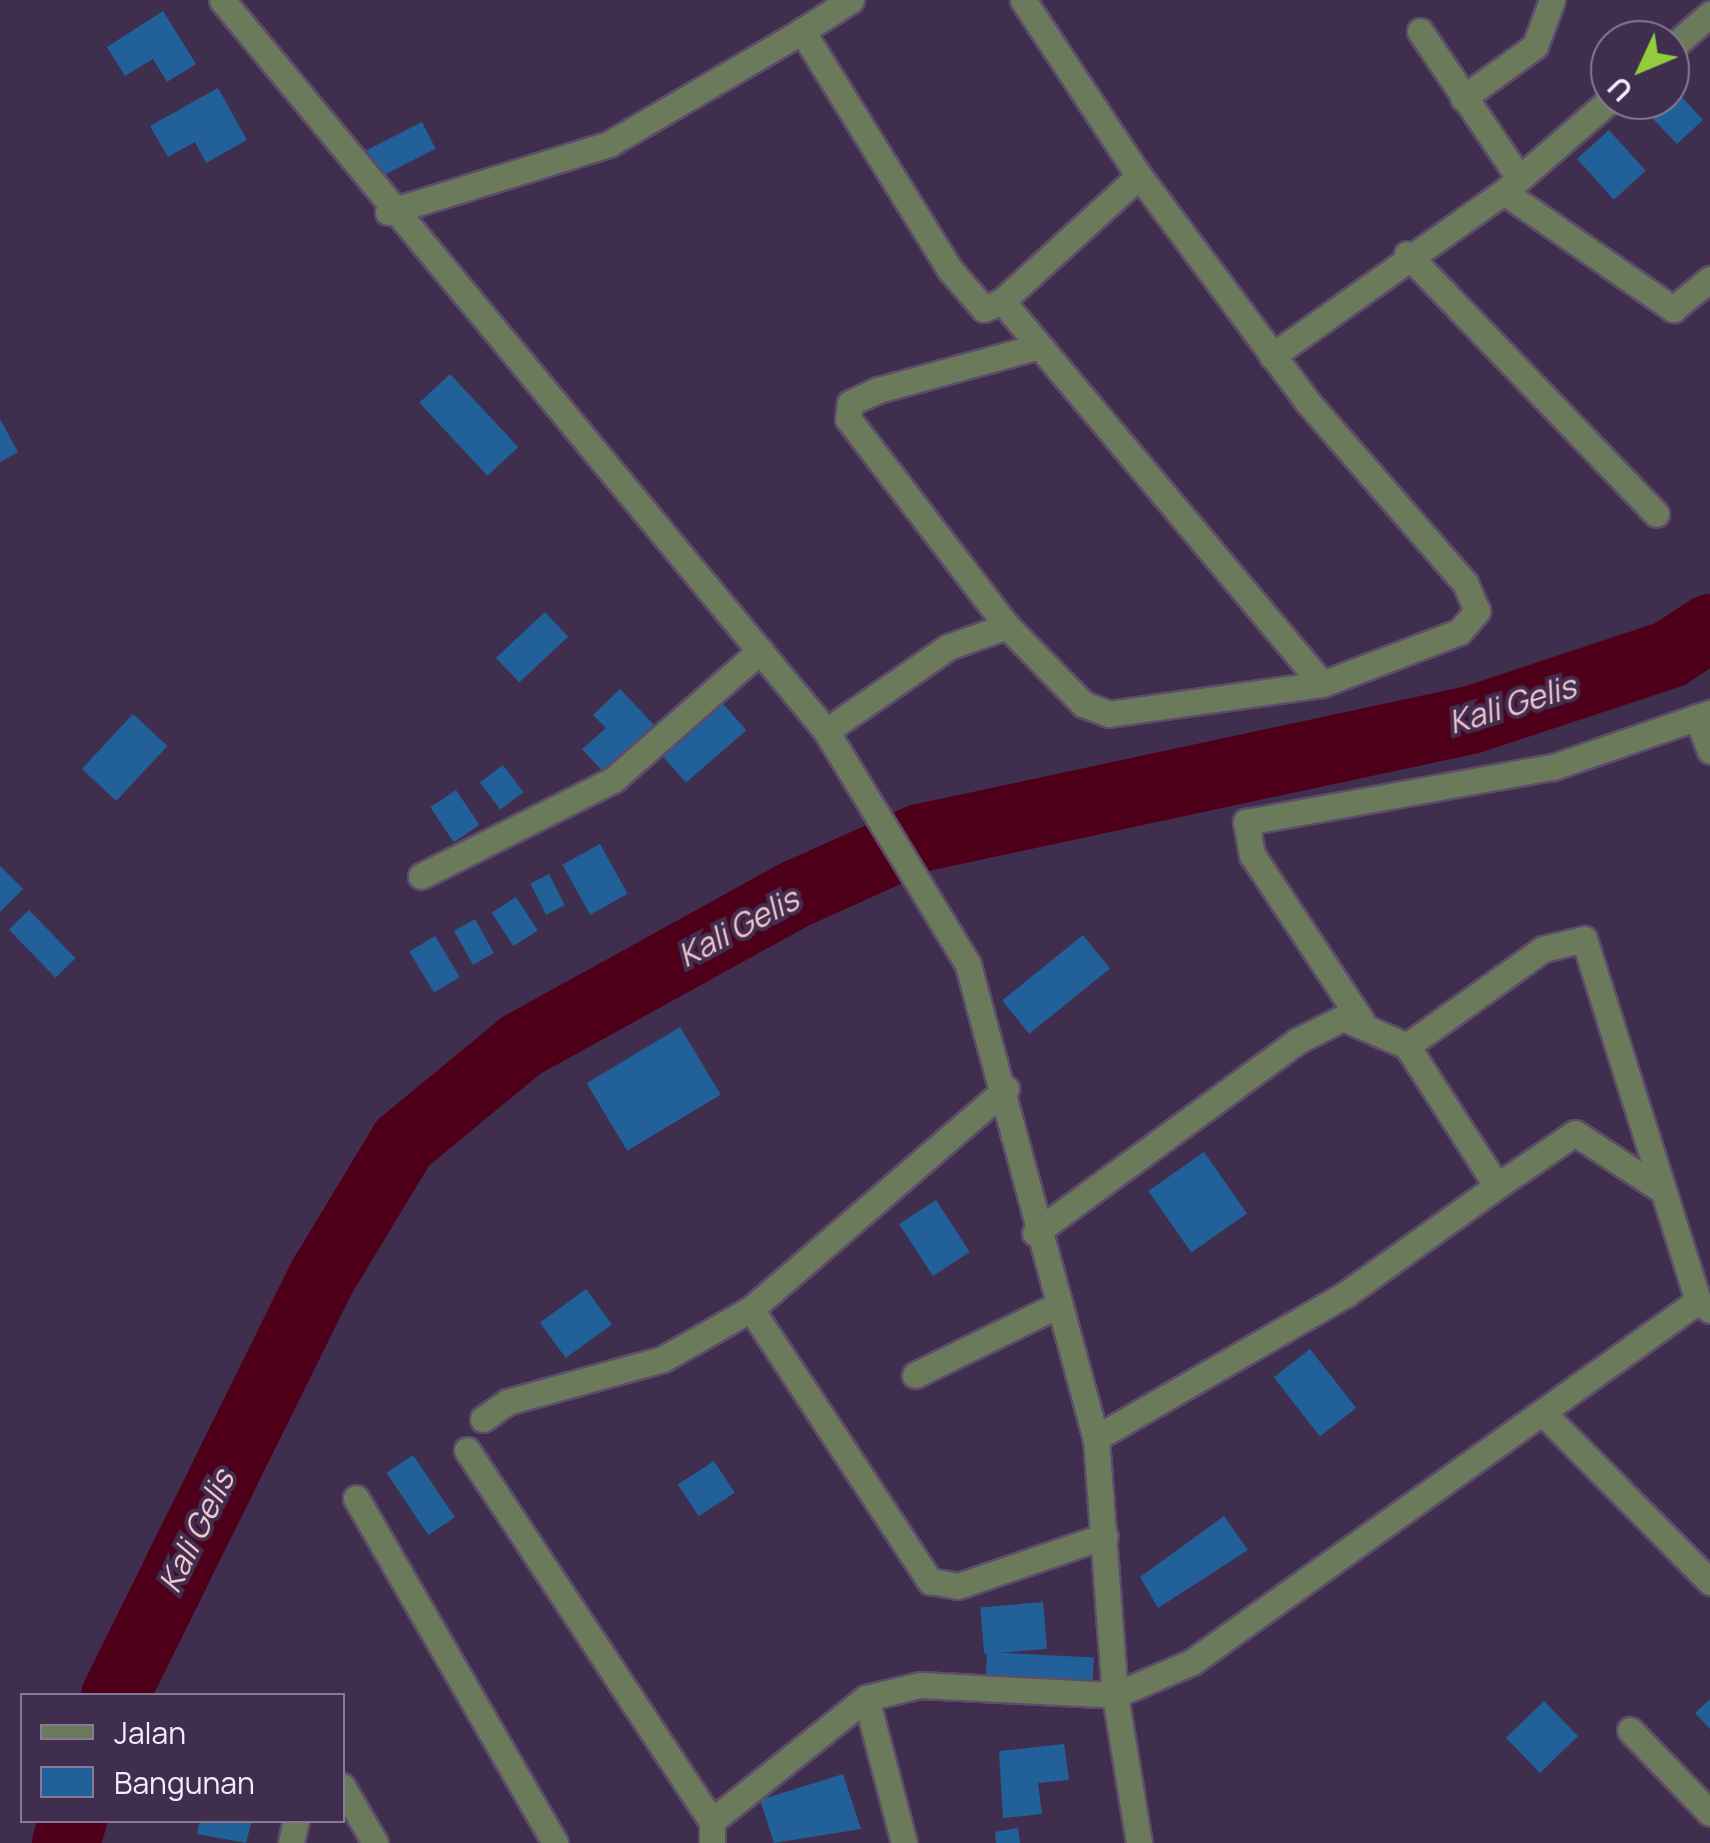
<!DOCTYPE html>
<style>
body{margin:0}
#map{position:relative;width:1710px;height:1843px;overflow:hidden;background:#402e4e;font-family:Manrope,sans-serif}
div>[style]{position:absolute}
.river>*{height:68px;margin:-34px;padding:0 34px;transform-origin:34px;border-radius:34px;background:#4e001b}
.building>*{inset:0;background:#216098;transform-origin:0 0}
.roads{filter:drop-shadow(2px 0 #5d4c6a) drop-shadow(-2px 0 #5d4c6a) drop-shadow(0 2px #5d4c6a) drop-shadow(0 -2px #5d4c6a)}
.minor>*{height:25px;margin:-12.5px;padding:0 12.5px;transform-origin:12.5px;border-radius:12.5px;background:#6b7a5b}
span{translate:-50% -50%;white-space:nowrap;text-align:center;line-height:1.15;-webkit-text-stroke:8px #402e4e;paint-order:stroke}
.water-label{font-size:32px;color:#f5c4cb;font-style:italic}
.legend{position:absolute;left:20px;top:1693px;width:325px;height:130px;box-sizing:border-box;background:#402e4e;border:2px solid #887994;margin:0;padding:12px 18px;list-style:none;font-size:30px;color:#f5eafe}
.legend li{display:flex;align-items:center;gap:20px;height:50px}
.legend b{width:50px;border:2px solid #887994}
.north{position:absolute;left:1590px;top:20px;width:100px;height:100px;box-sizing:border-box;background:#402e4e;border:2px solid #887994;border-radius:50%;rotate:226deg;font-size:28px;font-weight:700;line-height:40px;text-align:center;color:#f5eafe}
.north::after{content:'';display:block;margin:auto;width:35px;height:45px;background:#92cd3e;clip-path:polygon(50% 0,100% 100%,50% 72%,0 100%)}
</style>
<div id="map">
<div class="river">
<i style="left:115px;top:1696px;width:471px;rotate:-63.7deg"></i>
<i style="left:324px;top:1274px;width:153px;rotate:-58.9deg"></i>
<i style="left:403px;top:1143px;width:154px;rotate:-39.5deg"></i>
<i style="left:522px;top:1045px;width:313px;rotate:-28.9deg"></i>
<i style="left:796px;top:894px;width:136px;rotate:-24.3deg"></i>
<i style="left:920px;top:838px;width:563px;rotate:-12.09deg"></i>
<i style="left:1471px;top:720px;width:210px;rotate:-18.3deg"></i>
<i style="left:1670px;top:654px;width:48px;rotate:-33deg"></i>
<i style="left:66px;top:1843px;width:24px;rotate:-73deg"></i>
</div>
<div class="building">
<i style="clip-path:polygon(163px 11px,196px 64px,167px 82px,153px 59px,125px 76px,107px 47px)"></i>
<i style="clip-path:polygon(1670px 84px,1703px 120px,1677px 144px,1638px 103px,1670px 100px)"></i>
<i style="clip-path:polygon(218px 88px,247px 140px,206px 163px,195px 142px,168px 157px,150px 126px)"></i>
<i style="left:422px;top:122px;width:30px;height:64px;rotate:63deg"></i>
<i style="left:1609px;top:130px;width:55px;height:43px;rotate:48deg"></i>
<i style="left:450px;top:374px;width:100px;height:42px;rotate:47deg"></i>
<i style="clip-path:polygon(0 419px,18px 452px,0 462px)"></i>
<i style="left:545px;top:612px;width:34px;height:67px;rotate:47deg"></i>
<i style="clip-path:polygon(620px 689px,656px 727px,606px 775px,582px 749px,606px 728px,593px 715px)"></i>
<i style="left:720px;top:700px;width:40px;height:80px;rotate:49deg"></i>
<i style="left:133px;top:714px;width:47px;height:75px;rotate:43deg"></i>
<i style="left:503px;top:765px;width:34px;height:29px;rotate:53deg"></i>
<i style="left:456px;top:790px;width:42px;height:31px;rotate:56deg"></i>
<i style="left:600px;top:844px;width:57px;height:43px;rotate:61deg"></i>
<i style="clip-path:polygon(0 866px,23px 889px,0 912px)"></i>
<i style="left:549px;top:874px;width:35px;height:21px;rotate:63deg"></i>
<i style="left:516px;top:897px;width:40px;height:29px;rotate:57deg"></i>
<i style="left:29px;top:910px;width:67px;height:28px;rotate:46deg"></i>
<i style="left:475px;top:919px;width:39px;height:24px;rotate:61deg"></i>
<i style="left:1083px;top:935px;width:43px;height:104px;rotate:51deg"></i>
<i style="left:435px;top:936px;width:48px;height:30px;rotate:59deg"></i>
<i style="left:680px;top:1027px;width:79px;height:109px;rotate:59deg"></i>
<i style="left:1204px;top:1152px;width:75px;height:68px;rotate:55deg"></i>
<i style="left:936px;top:1200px;width:62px;height:44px;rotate:57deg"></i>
<i style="left:586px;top:1289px;width:44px;height:57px;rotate:54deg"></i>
<i style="left:1310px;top:1349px;width:75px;height:46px;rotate:52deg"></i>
<i style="left:413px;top:1455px;width:75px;height:32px;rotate:56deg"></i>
<i style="left:714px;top:1461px;width:38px;height:43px;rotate:57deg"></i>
<i style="clip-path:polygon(1224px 1516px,1248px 1550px,1158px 1608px,1140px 1577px)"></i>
<i style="left:1043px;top:1602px;width:47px;height:63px;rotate:85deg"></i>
<i style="left:987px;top:1652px;width:107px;height:25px;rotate:3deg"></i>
<i style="clip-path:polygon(1710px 1699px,1710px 1729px,1695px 1713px)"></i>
<i style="left:1544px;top:1701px;width:49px;height:53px;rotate:46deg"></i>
<i style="clip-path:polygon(1064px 1744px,1069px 1780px,1038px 1783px,1042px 1814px,1003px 1818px,999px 1751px)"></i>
<i style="clip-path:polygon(843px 1774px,861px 1829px,774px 1843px,760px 1800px)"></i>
<i style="clip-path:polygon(200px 1820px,252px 1820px,246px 1843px,197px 1834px)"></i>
<i style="clip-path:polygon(1018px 1828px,1020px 1843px,996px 1843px,995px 1832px)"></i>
</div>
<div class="roads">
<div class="minor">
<i style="left:222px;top:0;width:948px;rotate:50.43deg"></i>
<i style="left:826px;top:731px;width:274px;rotate:58.7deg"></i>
<i style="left:968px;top:965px;width:490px;rotate:74.9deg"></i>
<i style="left:1096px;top:1438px;width:258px;rotate:85.8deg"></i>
<i style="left:1115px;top:1695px;width:150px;rotate:80.8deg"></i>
<i style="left:1023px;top:0;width:211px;rotate:56.6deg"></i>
<i style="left:802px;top:31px;width:58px;rotate:-32.3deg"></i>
<i style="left:1420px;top:31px;width:177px;rotate:56deg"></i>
<i style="left:1670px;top:49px;width:53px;rotate:-41.2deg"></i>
<i style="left:1463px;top:98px;width:89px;rotate:-35.8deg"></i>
<i style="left:1535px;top:46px;width:49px;rotate:-69.7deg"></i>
<i style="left:1504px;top:192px;width:206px;rotate:34.7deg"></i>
<i style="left:1673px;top:309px;width:48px;rotate:-39deg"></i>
<i style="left:388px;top:212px;width:231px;rotate:-17.1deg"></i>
<i style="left:609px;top:144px;width:224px;rotate:-30.3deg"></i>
<i style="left:802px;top:31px;width:282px;rotate:58.2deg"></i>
<i style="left:951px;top:271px;width:50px;rotate:49deg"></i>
<i style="left:984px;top:309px;width:20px;rotate:-24deg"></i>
<i style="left:1407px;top:254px;width:360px;rotate:46.2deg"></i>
<i style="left:1272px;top:356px;width:284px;rotate:-35.3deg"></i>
<i style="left:1504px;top:192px;width:140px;rotate:-41deg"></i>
<i style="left:1007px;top:626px;width:261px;rotate:-127.5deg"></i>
<i style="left:848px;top:419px;width:16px;rotate:-83deg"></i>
<i style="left:850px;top:403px;width:31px;rotate:-25deg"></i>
<i style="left:878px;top:390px;width:161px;rotate:-15.2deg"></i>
<i style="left:1697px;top:717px;width:36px;rotate:69deg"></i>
<i style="left:826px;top:731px;width:148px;rotate:-34.5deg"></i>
<i style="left:948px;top:647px;width:63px;rotate:-19.6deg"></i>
<i style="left:1007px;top:626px;width:109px;rotate:45.7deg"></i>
<i style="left:1083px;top:704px;width:28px;rotate:21deg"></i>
<i style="left:1109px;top:714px;width:215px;rotate:-8deg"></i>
<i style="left:1322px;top:684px;width:147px;rotate:-20.8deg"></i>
<i style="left:1459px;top:632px;width:28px;rotate:-49deg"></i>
<i style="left:1477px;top:611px;width:30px;rotate:-113deg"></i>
<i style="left:1465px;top:583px;width:241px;rotate:-131deg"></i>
<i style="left:1307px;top:401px;width:281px;rotate:-126.7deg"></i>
<i style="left:1139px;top:176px;width:185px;rotate:137.6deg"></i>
<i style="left:1002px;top:301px;width:499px;rotate:50.1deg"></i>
<i style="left:421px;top:876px;width:215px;rotate:-26.6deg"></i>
<i style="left:613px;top:780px;width:196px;rotate:-41.3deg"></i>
<i style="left:1361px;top:1020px;width:198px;rotate:-123.4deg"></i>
<i style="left:1252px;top:855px;width:34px;rotate:-100deg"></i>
<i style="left:1246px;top:822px;width:312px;rotate:-10.2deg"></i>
<i style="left:1553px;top:767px;width:166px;rotate:-19deg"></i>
<i style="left:1407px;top:1046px;width:167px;rotate:-35.5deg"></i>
<i style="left:1543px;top:949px;width:42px;rotate:-13.7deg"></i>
<i style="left:1584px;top:939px;width:380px;rotate:72.5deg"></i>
<i style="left:1497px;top:1186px;width:94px;rotate:-34.2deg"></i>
<i style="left:1575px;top:1133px;width:104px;rotate:33.2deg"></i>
<i style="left:1035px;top:1233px;width:325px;rotate:-36.2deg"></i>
<i style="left:1297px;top:1041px;width:51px;rotate:-26.6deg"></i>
<i style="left:1343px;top:1018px;width:70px;rotate:23.6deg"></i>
<i style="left:1407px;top:1046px;width:166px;rotate:57.3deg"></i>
<i style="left:1497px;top:1186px;width:186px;rotate:144.4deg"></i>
<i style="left:1346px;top:1294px;width:289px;rotate:150.1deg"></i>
<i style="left:751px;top:1309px;width:326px;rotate:56.7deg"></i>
<i style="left:930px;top:1581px;width:28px;rotate:10deg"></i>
<i style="left:958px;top:1586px;width:155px;rotate:-18.8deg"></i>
<i style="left:915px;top:1375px;width:157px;rotate:-26.1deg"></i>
<i style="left:1543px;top:1413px;width:238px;rotate:45.3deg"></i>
<i style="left:483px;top:1419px;width:29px;rotate:-35deg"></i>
<i style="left:507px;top:1402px;width:162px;rotate:-15.4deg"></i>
<i style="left:663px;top:1359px;width:101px;rotate:-29.6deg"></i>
<i style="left:751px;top:1309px;width:337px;rotate:-40.8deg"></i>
<i style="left:467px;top:1450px;width:445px;rotate:56.6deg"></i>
<i style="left:356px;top:1498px;width:398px;rotate:60deg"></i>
<i style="left:866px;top:1698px;width:150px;rotate:75.3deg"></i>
<i style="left:1630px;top:1730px;width:115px;rotate:46.1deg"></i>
<i style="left:342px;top:1786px;width:66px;rotate:59.9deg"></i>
<i style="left:291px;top:1843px;width:24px;rotate:-78deg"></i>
<i style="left:712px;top:1843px;width:22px;rotate:-90deg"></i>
<i style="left:712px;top:1821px;width:197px;rotate:-38.6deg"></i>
<i style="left:866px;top:1698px;width:56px;rotate:-13.5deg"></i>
<i style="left:920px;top:1685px;width:195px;rotate:2.9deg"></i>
<i style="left:1115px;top:1695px;width:84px;rotate:-23.2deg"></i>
<i style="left:1192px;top:1662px;width:622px;rotate:-35.51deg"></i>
<i style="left:1698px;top:1301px;width:15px;rotate:37deg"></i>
</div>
</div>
<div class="water-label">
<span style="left:1512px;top:704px;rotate:-17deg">Kali Gelis</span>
<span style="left:738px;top:927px;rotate:-28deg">Kali Gelis</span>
<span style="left:196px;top:1531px;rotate:-64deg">Kali Gelis</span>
</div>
<ul class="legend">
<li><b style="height:12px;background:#6b7a5b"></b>Jalan</li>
<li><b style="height:28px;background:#216098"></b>Bangunan</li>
</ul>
<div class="north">U</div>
</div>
